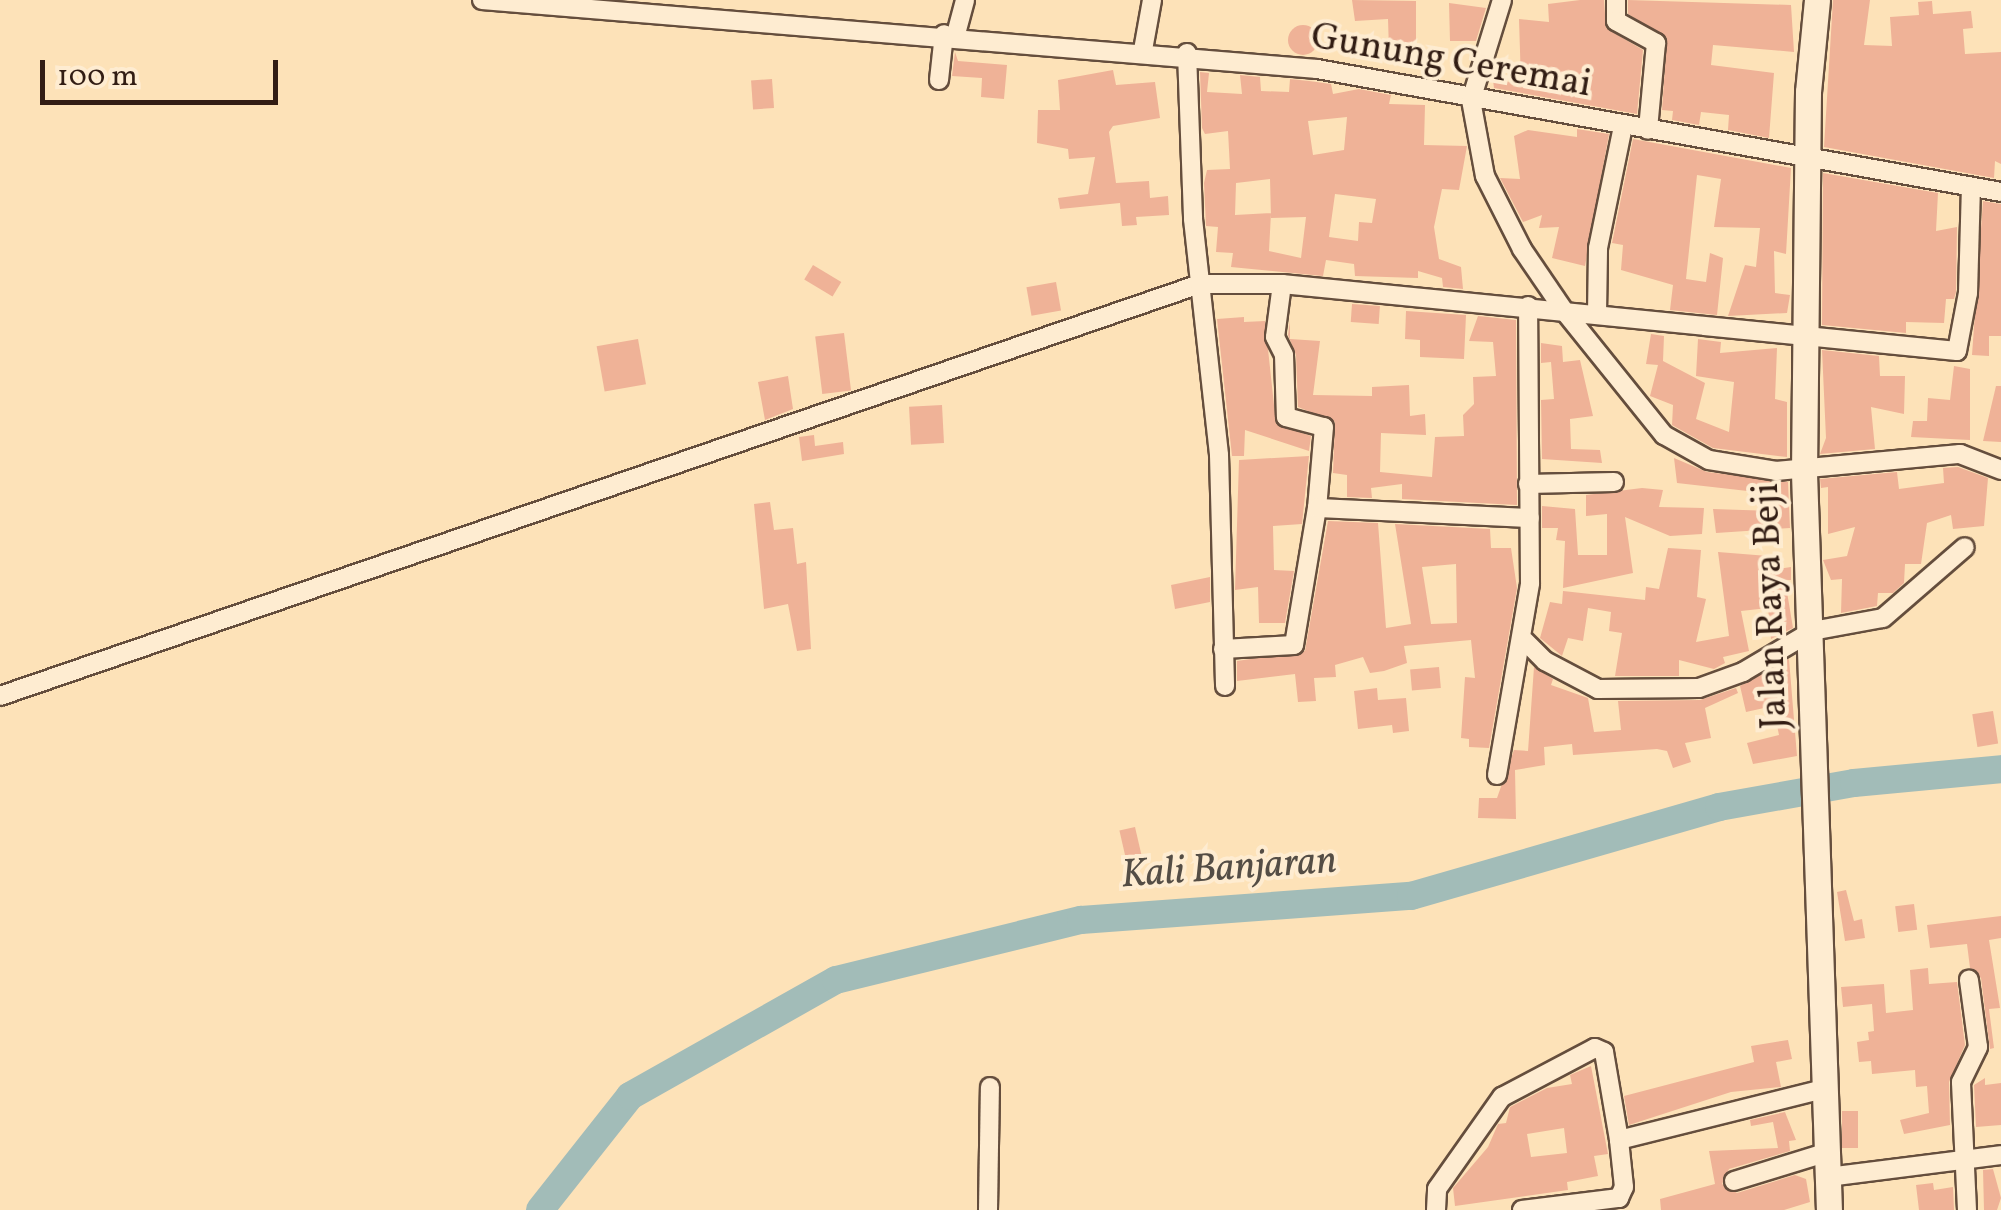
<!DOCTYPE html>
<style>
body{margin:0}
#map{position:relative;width:2001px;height:1210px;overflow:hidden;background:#fde2b8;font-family:Vollkorn,serif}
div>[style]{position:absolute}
.river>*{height:28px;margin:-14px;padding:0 14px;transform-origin:14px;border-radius:14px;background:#a2bcb8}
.building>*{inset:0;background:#efb297;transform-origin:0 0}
.round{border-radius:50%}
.roads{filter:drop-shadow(2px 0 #654e3d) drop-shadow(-2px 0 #654e3d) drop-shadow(0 2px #654e3d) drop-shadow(0 -2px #654e3d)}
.street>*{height:18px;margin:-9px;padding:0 9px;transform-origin:9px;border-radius:9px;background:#feecd1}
.secondary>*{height:25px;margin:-12.5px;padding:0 12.5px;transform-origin:12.5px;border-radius:12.5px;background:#feecd1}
span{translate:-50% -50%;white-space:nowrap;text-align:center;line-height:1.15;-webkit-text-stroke:8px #feecd1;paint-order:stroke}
.street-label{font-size:38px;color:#321d14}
.water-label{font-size:40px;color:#544d45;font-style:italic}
.scale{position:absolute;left:40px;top:60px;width:238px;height:45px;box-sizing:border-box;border:5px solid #321d14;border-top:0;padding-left:12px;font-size:30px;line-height:35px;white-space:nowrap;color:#321d14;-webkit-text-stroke:8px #feecd1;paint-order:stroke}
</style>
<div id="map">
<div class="river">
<i style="left:540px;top:1210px;width:145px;rotate:-51.7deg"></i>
<i style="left:630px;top:1096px;width:236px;rotate:-29.4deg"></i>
<i style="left:836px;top:980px;width:252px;rotate:-13.8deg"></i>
<i style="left:1081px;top:920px;width:331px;rotate:-4.2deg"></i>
<i style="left:1411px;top:896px;width:321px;rotate:-16.1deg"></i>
<i style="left:1719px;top:807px;width:137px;rotate:-10.1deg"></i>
<i style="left:1854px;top:783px;width:148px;rotate:-5.4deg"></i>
</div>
<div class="building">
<i style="clip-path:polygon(1352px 0,1416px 1px,1416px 49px,1389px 50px,1388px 19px,1355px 21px)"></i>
<i style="clip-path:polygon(1580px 0,1604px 0,1606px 28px,1643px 50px,1637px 114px,1494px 88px,1493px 80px,1521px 83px,1519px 19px,1549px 22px,1548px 4px)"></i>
<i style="clip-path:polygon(1628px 0,1791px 5px,1794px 52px,1713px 45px,1711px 65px,1774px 73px,1769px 138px,1728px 130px,1729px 115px,1701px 112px,1699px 125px,1672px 120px,1673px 111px,1662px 110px,1667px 38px,1628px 14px)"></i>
<i style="clip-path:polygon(1833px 0,1870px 0,1864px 45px,1892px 46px,1890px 17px,1919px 15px,1918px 2px,1932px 1px,1933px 14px,1971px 11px,1973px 28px,1963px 29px,1965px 54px,2001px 52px,2001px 164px,1995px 161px,1994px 178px,1824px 147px)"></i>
<i style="clip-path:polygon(1449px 3px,1486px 8px,1476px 41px,1450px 41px)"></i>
<i class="round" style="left:1288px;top:25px;width:30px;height:30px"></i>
<i style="clip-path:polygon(955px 52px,958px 61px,1007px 65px,1004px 99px,981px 97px,982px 78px,952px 76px)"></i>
<i style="clip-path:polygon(1113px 70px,1116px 85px,1155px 82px,1160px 118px,1113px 126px,1109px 132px,1116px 183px,1149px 181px,1150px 198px,1168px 196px,1169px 215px,1136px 217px,1137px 225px,1122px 226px,1120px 203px,1060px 209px,1058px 198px,1088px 194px,1095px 157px,1069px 159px,1068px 149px,1037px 143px,1038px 110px,1060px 110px,1058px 80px)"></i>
<i style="clip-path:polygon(evenodd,1200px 72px,1209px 73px,1207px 92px,1242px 94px,1240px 75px,1260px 77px,1261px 91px,1289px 92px,1290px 79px,1309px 81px,1331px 84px,1333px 94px,1359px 89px,1391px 95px,1389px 104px,1425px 105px,1424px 145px,1467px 146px,1459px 190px,1442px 189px,1434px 227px,1439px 259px,1461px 267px,1463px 289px,1443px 287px,1442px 278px,1418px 271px,1418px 278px,1355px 276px,1354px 264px,1326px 260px,1323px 276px,1231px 267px,1233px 253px,1216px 252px,1218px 227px,1206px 226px,1204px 183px,1207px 170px,1230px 169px,1228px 131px,1205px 134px,1202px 128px,1200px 72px,1347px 117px,1344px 150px,1313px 155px,1308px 121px,1347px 117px,1200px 72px,1270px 179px,1271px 218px,1306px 217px,1301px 258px,1269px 251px,1271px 213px,1235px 215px,1236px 183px,1270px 179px,1200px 72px,1335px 194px,1376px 199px,1372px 223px,1359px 222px,1358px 241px,1329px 237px,1335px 194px)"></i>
<i style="left:772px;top:79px;width:29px;height:21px;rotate:86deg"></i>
<i style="clip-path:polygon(1577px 129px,1609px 134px,1585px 266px,1552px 258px,1559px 227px,1539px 228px,1542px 215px,1523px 222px,1500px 178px,1520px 179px,1514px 136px,1528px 130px,1577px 137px)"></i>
<i style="clip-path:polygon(1633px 139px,1791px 168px,1786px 254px,1774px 251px,1775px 293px,1790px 295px,1787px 313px,1728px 316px,1745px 265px,1756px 267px,1760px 228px,1714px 227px,1721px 179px,1697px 175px,1686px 279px,1706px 282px,1710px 253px,1723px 258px,1717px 315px,1670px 310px,1673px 285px,1621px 270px,1623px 245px,1612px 243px)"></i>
<i style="clip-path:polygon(1823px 173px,1938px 193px,1936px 231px,1957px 227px,1956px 292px,1954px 299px,1946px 299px,1944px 323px,1906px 322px,1906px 333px,1822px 325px)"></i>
<i style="clip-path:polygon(1983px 201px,2001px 204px,2001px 336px,1989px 336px,1989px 356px,1972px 355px)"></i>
<i style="left:813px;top:265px;width:33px;height:17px;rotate:31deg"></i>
<i style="left:1056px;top:282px;width:29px;height:30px;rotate:80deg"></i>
<i style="left:1352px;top:304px;width:28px;height:18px;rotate:4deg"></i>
<i style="clip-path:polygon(1406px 311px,1466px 315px,1464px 359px,1420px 357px,1420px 340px,1405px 339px)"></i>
<i style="clip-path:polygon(1478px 316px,1516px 320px,1517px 505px,1402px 499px,1402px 484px,1371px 488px,1372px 498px,1347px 497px,1347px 475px,1333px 473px,1335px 422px,1298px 407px,1296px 355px,1288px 335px,1290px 321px,1290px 339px,1320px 341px,1313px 395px,1372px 396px,1372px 387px,1409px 385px,1410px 416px,1425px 414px,1426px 435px,1381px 433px,1380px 472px,1432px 477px,1435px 437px,1464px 436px,1463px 415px,1474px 404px,1473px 377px,1496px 376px,1493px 342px,1469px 341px)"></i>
<i style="clip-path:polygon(1244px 317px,1244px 322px,1265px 321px,1276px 424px,1311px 436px,1309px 451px,1245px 430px,1244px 456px,1232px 456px,1217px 319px)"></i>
<i style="left:844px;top:333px;width:58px;height:29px;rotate:83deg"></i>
<i style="clip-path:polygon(1651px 334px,1664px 336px,1663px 361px,1705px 383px,1696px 419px,1729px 432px,1734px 382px,1696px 376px,1698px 339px,1721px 342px,1720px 353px,1777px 348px,1775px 399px,1787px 402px,1787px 457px,1713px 448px,1672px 425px,1673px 405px,1650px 396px,1658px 365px,1646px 364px)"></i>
<i style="left:638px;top:339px;width:46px;height:42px;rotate:80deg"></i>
<i style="clip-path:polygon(1541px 343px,1562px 346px,1563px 362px,1580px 360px,1593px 416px,1570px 419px,1571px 449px,1600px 450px,1602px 463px,1542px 459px,1541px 400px,1554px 399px,1551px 362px,1541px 363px)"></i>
<i style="clip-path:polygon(1822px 350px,1879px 356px,1880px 376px,1905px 376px,1904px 414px,1871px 407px,1875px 449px,1820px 454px,1826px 438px)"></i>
<i style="clip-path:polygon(1954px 366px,1970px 369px,1970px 440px,1911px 437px,1913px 421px,1927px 421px,1928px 398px,1950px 400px)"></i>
<i style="clip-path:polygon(788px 376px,793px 409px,765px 420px,758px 382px)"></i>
<i style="clip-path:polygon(1996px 386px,2001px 386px,2001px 442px,1983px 441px)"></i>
<i style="left:942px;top:405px;width:38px;height:33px;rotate:87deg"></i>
<i style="clip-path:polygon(814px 435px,815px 446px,843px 442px,844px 454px,802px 461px,799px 437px)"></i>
<i style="clip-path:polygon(1309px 456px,1302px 524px,1273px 526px,1274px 570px,1294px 571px,1285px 623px,1259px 623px,1258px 587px,1235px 590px,1239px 460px)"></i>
<i style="clip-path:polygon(1674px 458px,1707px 472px,1788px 482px,1790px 528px,1716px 533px,1713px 509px,1773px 511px,1774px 494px,1677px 483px)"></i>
<i style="clip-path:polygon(1958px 467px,1988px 478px,1984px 526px,1953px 529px,1951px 515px,1927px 523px,1921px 564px,1905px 564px,1904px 583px,1893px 593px,1878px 593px,1877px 606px,1841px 613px,1842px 579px,1831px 580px,1823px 560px,1847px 556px,1855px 527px,1828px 534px,1828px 487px,1821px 488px,1820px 479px,1897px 472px,1899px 489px,1944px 483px,1943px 468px)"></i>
<i style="clip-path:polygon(1642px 488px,1663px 490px,1659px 507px,1704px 508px,1702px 534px,1670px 536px,1625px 517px,1633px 573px,1563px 588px,1565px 541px,1556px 540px,1558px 528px,1542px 528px,1542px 506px,1575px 509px,1578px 555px,1607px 555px,1607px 514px,1586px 516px,1586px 495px)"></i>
<i style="clip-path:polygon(770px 502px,774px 530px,793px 528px,797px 564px,806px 562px,811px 649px,797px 651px,788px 604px,764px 609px,754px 504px)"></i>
<i style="clip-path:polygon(evenodd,1328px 521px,1378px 523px,1386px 628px,1411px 624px,1395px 524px,1490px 529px,1491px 548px,1511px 548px,1517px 588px,1489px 748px,1469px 747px,1469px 739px,1461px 738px,1465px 677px,1475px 678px,1471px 640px,1404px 646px,1407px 663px,1384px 671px,1370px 673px,1363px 657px,1335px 665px,1336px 677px,1314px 678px,1316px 701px,1298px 702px,1295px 674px,1237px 681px,1237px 661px,1305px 651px,1328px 521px,1456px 564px,1457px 623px,1431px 624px,1422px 567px,1456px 564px)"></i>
<i style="clip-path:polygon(1668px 548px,1701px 550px,1697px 597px,1706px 599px,1696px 642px,1729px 636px,1718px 552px,1768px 556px,1766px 571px,1791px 567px,1791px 580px,1785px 580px,1793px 628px,1771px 639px,1768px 608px,1741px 611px,1749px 651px,1723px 657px,1725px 663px,1714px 669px,1679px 660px,1679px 676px,1615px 676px,1622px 633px,1609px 631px,1611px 612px,1588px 608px,1583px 641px,1568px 638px,1562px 656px,1540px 638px,1550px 602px,1562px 604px,1563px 591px,1645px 600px,1646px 587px,1659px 589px)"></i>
<i style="clip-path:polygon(1210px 577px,1210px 602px,1175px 609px,1171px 585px)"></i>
<i style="clip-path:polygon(1789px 659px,1797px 756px,1753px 764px,1747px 743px,1779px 735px,1773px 706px,1746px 712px,1740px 686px)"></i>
<i style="left:1439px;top:667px;width:21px;height:29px;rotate:85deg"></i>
<i style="clip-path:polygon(1534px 667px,1553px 679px,1551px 685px,1588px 698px,1594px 732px,1621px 730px,1618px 701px,1700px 700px,1736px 688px,1738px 693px,1705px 708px,1711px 738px,1685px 743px,1691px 762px,1673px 768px,1667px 751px,1657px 749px,1573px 755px,1572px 744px,1544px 747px,1545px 765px,1515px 770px,1516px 819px,1478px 818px,1479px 798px,1497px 798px,1514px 750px,1528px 751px)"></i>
<i style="clip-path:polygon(1377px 688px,1378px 700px,1406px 698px,1409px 731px,1393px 733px,1392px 725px,1358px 729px,1354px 691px)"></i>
<i style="left:1993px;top:711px;width:33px;height:21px;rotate:81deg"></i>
<i style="left:1135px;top:827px;width:36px;height:16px;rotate:77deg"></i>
<i style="clip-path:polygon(1846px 890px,1854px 921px,1862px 919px,1865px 938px,1845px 941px,1837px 892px)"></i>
<i style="left:1914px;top:904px;width:26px;height:19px;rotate:83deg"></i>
<i style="clip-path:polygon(2001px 916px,2001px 938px,1989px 940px,2000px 1008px,1989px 1009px,1994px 1048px,1990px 1049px,1981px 978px,1970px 968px,1967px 944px,1930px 948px,1927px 925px)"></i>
<i style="clip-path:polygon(1928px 968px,1929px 984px,1957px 982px,1965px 1045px,1949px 1082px,1950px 1125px,1904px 1134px,1900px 1120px,1929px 1113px,1927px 1086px,1916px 1087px,1915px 1070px,1872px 1074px,1871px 1061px,1859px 1062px,1857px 1042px,1869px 1040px,1868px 1032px,1874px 1031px,1872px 1004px,1843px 1007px,1841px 987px,1884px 984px,1886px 1013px,1913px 1010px,1910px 970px)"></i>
<i style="clip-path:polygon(1788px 1040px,1792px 1059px,1776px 1062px,1781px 1087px,1731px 1092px,1629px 1125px,1624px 1096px,1754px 1062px,1751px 1046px)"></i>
<i style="clip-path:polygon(evenodd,1591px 1066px,1608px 1154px,1594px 1156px,1598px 1176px,1567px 1182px,1568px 1190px,1455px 1206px,1453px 1188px,1488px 1147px,1498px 1124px,1506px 1123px,1510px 1107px,1547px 1088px,1572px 1084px,1570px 1075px,1591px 1066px,1564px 1128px,1567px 1153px,1531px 1157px,1527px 1134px,1564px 1128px)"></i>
<i style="clip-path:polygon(1985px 1078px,1985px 1085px,2001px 1083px,2001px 1125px,1976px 1127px,1974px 1085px)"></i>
<i style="left:1842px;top:1111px;width:16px;height:37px"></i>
<i style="clip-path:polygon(1785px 1112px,1796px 1140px,1789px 1141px,1790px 1151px,1729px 1169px,1722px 1184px,1737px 1193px,1795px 1175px,1806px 1179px,1810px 1202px,1784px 1210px,1661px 1210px,1660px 1199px,1715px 1184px,1709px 1151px,1778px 1148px,1773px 1122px,1751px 1126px,1750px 1120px)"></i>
<i style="clip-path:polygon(1993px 1169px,2001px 1198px,1997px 1210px,1984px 1210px,1983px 1170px)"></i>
<i style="clip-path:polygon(1933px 1183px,1934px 1190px,1953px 1187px,1954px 1210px,1919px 1210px,1916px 1185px)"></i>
</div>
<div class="roads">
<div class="street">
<i style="left:482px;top:0;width:838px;rotate:4.72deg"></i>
<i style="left:1317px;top:69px;width:695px;rotate:10.19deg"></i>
<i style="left:1502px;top:0;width:105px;rotate:107.2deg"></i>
<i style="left:1471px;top:100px;width:77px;rotate:79.6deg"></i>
<i style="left:1485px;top:176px;width:82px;rotate:63.1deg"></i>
<i style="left:1522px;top:249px;width:76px;rotate:55.7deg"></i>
<i style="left:1565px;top:312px;width:158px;rotate:51.2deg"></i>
<i style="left:1664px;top:435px;width:51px;rotate:29.1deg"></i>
<i style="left:1709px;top:460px;width:68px;rotate:9.3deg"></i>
<i style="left:1776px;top:471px;width:185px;rotate:-5.3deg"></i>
<i style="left:1960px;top:454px;width:44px;rotate:21.3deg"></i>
<i style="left:1616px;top:0;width:21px;rotate:90deg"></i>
<i style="left:1616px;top:21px;width:46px;rotate:28.8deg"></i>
<i style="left:1656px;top:43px;width:87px;rotate:95.3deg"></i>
<i style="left:956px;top:34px;width:35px;rotate:-75deg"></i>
<i style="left:1143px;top:50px;width:51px;rotate:-79.8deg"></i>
<i style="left:1187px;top:53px;width:166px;rotate:87.9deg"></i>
<i style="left:1193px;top:219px;width:237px;rotate:83.7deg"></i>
<i style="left:1219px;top:455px;width:231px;rotate:88.5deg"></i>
<i style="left:939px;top:80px;width:46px;rotate:-83.8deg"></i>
<i style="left:1282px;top:284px;width:53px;rotate:97.5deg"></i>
<i style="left:1275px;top:337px;width:20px;rotate:63deg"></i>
<i style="left:1284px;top:355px;width:62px;rotate:88.2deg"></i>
<i style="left:1286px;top:417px;width:39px;rotate:15deg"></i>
<i style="left:1324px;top:427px;width:81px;rotate:94.9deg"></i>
<i style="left:1597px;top:314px;width:66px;rotate:-89.1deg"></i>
<i style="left:1598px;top:248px;width:125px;rotate:-78.4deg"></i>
<i style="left:1528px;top:484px;width:86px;rotate:-1.3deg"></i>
<i style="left:1525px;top:641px;width:28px;rotate:45deg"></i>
<i style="left:1545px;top:661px;width:60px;rotate:27.8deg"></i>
<i style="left:1598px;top:689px;width:101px;rotate:-0.6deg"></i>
<i style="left:1699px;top:688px;width:47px;rotate:-20deg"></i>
<i style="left:1743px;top:672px;width:80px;rotate:-30.7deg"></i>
<i style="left:1812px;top:631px;width:72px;rotate:-10.4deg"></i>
<i style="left:1883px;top:618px;width:108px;rotate:-40.9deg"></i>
<i style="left:1223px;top:649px;width:71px;rotate:-3.2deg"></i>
<i style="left:1294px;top:645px;width:139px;rotate:-80.5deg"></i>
<i style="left:1317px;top:508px;width:213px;rotate:2.7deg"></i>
<i style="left:0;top:696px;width:1269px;rotate:-18.95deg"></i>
<i style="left:1200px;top:284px;width:82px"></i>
<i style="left:1282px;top:284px;width:678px;rotate:5.67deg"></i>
<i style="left:1957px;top:351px;width:59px;rotate:-79.3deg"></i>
<i style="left:1968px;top:293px;width:106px;rotate:-88.4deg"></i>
<i style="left:1497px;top:775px;width:195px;rotate:-80.2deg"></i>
<i style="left:1530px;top:583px;width:277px;rotate:-90.4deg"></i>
<i style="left:1828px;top:1177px;width:174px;rotate:-7.2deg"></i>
<i style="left:1734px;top:1181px;width:98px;rotate:-17.1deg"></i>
<i style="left:988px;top:1210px;width:123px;rotate:-89.1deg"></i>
<i style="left:1436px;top:1210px;width:21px;rotate:-87deg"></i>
<i style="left:1437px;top:1189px;width:113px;rotate:-54.8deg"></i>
<i style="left:1502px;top:1097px;width:105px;rotate:-27.8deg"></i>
<i style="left:1595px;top:1048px;width:10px;rotate:24deg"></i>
<i style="left:1604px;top:1052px;width:89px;rotate:80.3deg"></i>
<i style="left:1619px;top:1140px;width:215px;rotate:-14deg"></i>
<i style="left:1522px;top:1210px;width:98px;rotate:-7.1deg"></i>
<i style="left:1619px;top:1198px;width:12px;rotate:-66deg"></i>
<i style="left:1624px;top:1187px;width:47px;rotate:-96.1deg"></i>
<i style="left:1967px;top:1210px;width:128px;rotate:-92.7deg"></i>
<i style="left:1961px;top:1082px;width:39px;rotate:-64deg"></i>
<i style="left:1978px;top:1047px;width:68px;rotate:-97.7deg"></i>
</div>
<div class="secondary">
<i style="left:1817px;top:0;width:92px;rotate:95.6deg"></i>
<i style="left:1808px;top:92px;width:381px;rotate:90.6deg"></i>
<i style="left:1804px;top:473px;width:737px;rotate:88.06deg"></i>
</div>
</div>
<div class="street-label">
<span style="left:1451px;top:62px;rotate:10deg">Gunung Ceremai</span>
<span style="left:1772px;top:606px;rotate:-92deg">Jalan Raya Beji</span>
</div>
<div class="water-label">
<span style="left:1229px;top:869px;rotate:-4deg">Kali Banjaran</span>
</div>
<div class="scale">100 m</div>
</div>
